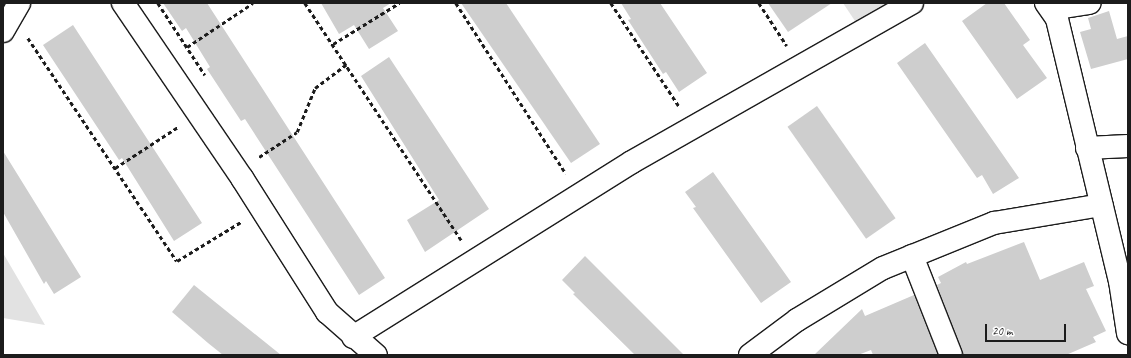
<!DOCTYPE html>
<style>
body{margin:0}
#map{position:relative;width:1131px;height:358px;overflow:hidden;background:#fff;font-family:Caveat,sans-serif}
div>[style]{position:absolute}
.green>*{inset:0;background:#e2e2e2}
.building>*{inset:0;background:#cecece;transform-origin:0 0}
.path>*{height:2.5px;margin-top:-1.25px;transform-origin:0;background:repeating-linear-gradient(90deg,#1c1c1c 0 4px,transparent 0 7px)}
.roads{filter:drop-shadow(1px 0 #1c1c1c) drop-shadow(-1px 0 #1c1c1c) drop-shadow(0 1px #1c1c1c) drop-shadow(0 -1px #1c1c1c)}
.minor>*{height:22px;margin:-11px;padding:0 11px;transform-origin:11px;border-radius:11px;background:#fff}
span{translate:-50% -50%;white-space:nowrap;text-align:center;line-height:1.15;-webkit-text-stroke:3px #fff;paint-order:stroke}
.frame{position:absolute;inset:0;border:4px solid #1c1c1c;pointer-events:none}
.scale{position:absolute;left:985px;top:324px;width:81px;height:18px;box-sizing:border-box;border:2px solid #1c1c1c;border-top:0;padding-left:5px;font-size:12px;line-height:14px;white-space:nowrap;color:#1c1c1c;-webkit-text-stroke:3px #fff;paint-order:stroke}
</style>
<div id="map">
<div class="green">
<i style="clip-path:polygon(843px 3px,894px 3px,857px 24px)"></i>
<i style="clip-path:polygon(3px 253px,45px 325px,3px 318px)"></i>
</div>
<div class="building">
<i style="clip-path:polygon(163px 3px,207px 3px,385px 278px,359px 295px,245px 119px,241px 121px,207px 69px,210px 67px,186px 28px,182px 31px)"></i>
<i style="clip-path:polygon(321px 3px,391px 3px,383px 8px,398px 31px,369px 49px,354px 25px,339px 34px)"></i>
<i style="clip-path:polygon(461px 3px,506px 3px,600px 144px,571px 163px)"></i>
<i style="clip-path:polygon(621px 3px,660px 3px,707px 73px,679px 92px,666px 72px,663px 74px,628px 20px,631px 19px)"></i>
<i style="clip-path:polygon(768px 3px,832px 3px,788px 32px)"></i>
<i style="clip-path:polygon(987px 3px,1004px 3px,1030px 40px,1023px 45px,1047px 78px,1017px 99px,962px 21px)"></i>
<i style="clip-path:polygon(1109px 11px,1117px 39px,1128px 36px,1128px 59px,1091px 69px,1080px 32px,1091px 29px,1088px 18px)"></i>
<i style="clip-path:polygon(73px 25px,202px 223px,174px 241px,122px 158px,119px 160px,43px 45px)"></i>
<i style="clip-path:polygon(925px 43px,1019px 178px,993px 194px,982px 175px,977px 178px,897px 63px)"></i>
<i style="clip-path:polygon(389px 57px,489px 209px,425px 252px,407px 220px,439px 200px,361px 76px)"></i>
<i style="left:817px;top:106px;width:137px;height:36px;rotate:55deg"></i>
<i style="clip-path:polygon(3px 151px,81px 277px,54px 294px,46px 281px,44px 284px,3px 212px)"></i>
<i style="clip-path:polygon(713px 172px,791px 282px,761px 303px,693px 208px,696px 207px,685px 192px)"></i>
<i style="clip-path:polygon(1024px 242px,1040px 280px,1084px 262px,1094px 286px,1086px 289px,1106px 331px,1093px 337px,1096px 342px,1066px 355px,963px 355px,937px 285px,941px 283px,938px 277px,966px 262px,967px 264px)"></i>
<i style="clip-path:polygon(585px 256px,684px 355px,635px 355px,573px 294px,575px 293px,562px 280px)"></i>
<i style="clip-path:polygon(194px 285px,281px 355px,223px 355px,208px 343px,172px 312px)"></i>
<i style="clip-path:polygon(914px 295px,938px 355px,873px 355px,871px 350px,858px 355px,814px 355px,862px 309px,865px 316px)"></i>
</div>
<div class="path">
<i style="left:158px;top:3px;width:86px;rotate:56.9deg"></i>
<i style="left:305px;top:3px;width:284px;rotate:56.6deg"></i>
<i style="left:456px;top:3px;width:203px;rotate:57.2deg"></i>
<i style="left:611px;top:3px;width:123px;rotate:56.6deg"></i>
<i style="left:759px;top:3px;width:51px;rotate:56.9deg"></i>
<i style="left:28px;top:38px;width:268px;rotate:56.3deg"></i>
<i style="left:177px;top:261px;width:75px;rotate:-31.4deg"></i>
<i style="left:333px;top:44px;width:78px;rotate:-31.8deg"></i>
<i style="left:187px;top:47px;width:79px;rotate:-33.7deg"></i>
<i style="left:259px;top:157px;width:45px;rotate:-33.3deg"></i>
<i style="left:297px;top:132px;width:48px;rotate:-67.8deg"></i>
<i style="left:315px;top:88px;width:39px;rotate:-37deg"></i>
<i style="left:115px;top:168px;width:75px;rotate:-33.1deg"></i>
</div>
<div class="roads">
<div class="minor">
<i style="left:123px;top:3px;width:212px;rotate:55.8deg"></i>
<i style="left:242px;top:178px;width:159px;rotate:57.6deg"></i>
<i style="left:327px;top:312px;width:65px;rotate:41.3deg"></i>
<i style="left:1046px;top:3px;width:19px;rotate:55deg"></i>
<i style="left:1057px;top:19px;width:269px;rotate:76.5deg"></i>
<i style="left:1120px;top:281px;width:53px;rotate:81.3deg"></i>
<i style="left:1051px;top:9px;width:39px;rotate:-9deg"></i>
<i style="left:3px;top:31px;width:32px;rotate:-60deg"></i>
<i style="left:1087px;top:148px;width:41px;rotate:-2.8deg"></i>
<i style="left:912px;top:256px;width:106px;rotate:68.5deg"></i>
<i style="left:353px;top:337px;width:329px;rotate:-32.1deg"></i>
<i style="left:632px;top:162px;width:322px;rotate:-29.6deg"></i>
<i style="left:750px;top:355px;width:59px;rotate:-36.7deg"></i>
<i style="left:797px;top:320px;width:100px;rotate:-31.2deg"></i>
<i style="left:883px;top:268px;width:120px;rotate:-22.1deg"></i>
<i style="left:994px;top:223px;width:109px;rotate:-9.5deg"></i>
</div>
</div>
<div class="frame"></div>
<div class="scale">20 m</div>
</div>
